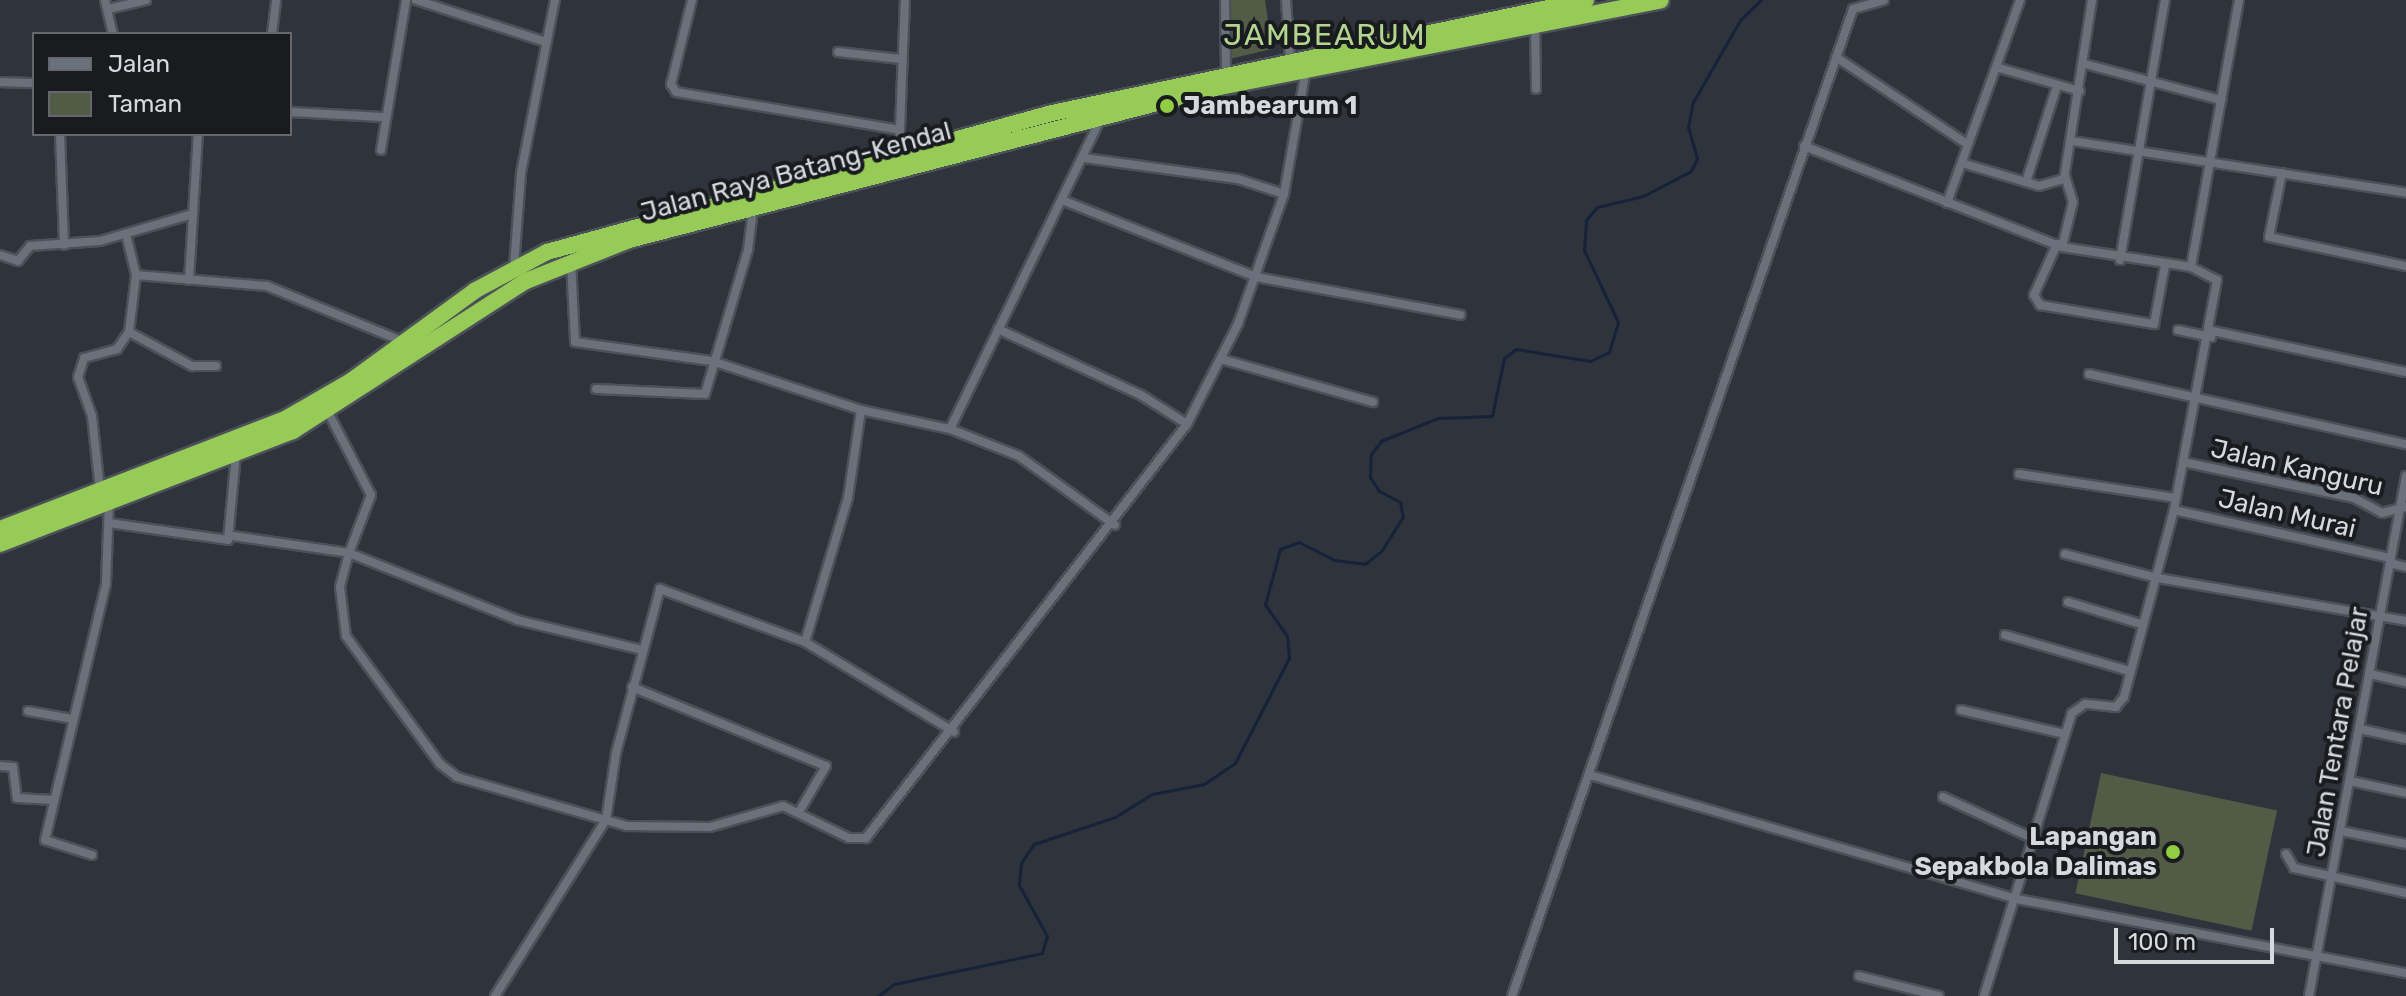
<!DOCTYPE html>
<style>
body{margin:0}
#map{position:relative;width:2406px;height:996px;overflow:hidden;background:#2f343c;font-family:Rubik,sans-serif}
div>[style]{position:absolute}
.green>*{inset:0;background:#515c47;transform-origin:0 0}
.stream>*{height:3px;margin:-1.5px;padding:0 1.5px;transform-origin:1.5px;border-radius:1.5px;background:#14223a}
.roads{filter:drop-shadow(2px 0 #4c5158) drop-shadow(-2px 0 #4c5158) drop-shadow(0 2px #4c5158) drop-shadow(0 -2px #4c5158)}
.street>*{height:8px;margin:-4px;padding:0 4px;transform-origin:4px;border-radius:4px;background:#6b717a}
.highway>*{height:16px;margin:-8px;padding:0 8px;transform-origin:8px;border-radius:8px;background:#96cb57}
.dots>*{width:22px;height:22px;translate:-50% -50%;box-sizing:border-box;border:4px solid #191b1f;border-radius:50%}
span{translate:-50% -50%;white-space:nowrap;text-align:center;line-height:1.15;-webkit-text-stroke:8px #191b1f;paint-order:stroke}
.poi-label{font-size:26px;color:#d6dadf;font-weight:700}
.left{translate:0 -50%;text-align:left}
.right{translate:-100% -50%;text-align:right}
.street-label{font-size:26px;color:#d6dadf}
.quarter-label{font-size:30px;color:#b3d590;letter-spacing:2px}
.legend{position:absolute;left:32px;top:32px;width:260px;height:104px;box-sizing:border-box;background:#191b1f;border:2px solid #65676c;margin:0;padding:10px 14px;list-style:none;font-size:24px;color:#d6dadf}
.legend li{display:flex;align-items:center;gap:16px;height:40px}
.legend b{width:40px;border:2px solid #65676c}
.scale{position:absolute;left:2114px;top:928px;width:160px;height:36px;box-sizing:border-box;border:4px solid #d6dadf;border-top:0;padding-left:10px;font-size:24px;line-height:28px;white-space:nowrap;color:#d6dadf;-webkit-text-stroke:6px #191b1f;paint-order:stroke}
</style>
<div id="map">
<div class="green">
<i style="clip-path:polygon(1231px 0,1265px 0,1272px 49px,1229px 59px)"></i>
<i style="left:2101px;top:773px;width:180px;height:123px;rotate:12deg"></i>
</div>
<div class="stream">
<i style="left:878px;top:996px;width:20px;rotate:-37deg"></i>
<i style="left:894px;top:984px;width:151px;rotate:-11.8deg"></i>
<i style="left:1042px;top:953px;width:18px;rotate:-74deg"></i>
<i style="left:1047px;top:936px;width:58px;rotate:-118.8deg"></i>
<i style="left:1019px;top:885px;width:22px;rotate:-85deg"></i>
<i style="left:1021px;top:863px;width:23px;rotate:-56deg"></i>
<i style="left:1034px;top:844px;width:85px;rotate:-18.4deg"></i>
<i style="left:1115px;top:817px;width:44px;rotate:-31.9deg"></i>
<i style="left:1152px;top:794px;width:53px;rotate:-10.9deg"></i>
<i style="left:1204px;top:784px;width:37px;rotate:-34deg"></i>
<i style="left:1235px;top:763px;width:118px;rotate:-62.8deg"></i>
<i style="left:1289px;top:658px;width:22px;rotate:-95deg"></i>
<i style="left:1287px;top:636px;width:38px;rotate:-125deg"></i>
<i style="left:1265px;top:605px;width:58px;rotate:-75deg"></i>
<i style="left:1280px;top:549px;width:20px;rotate:-20deg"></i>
<i style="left:1299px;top:542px;width:39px;rotate:27deg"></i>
<i style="left:1334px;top:560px;width:31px;rotate:7deg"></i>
<i style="left:1365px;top:564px;width:22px;rotate:-39deg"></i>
<i style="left:1382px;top:550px;width:39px;rotate:-58deg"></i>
<i style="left:1403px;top:517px;width:15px;rotate:-101deg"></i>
<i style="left:1400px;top:502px;width:24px;rotate:-152deg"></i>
<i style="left:1379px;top:491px;width:17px;rotate:-123deg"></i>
<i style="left:1370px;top:477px;width:23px;rotate:-88deg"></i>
<i style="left:1371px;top:454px;width:16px;rotate:-52deg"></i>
<i style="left:1381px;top:441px;width:61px;rotate:-22deg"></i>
<i style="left:1438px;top:418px;width:54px;rotate:-2.1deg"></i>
<i style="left:1492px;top:416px;width:59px;rotate:-78.3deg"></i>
<i style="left:1504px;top:358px;width:15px;rotate:-37deg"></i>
<i style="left:1516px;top:349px;width:75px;rotate:9.2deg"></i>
<i style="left:1590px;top:361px;width:21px;rotate:-25deg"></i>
<i style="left:1609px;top:352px;width:31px;rotate:-73deg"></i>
<i style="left:1618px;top:322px;width:80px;rotate:-115.3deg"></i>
<i style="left:1584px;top:250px;width:30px;rotate:-86deg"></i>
<i style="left:1586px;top:220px;width:17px;rotate:-50deg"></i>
<i style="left:1597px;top:207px;width:47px;rotate:-13.4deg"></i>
<i style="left:1643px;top:196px;width:54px;rotate:-27.5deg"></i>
<i style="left:1691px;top:171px;width:14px;rotate:-65deg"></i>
<i style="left:1697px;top:158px;width:32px;rotate:-106deg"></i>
<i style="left:1688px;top:127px;width:25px;rotate:-79deg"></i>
<i style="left:1693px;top:102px;width:96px;rotate:-60deg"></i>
<i style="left:1741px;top:19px;width:28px;rotate:-44deg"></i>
</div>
<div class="roads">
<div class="street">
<i style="left:105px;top:0;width:35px;rotate:77deg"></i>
<i style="left:416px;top:0;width:137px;rotate:17.9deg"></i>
<i style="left:692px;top:0;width:87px;rotate:104deg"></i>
<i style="left:671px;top:84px;width:9px;rotate:58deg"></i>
<i style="left:676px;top:92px;width:227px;rotate:9.6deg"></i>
<i style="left:1225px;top:0;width:72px;rotate:89.2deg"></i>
<i style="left:1286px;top:0;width:58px;rotate:86.1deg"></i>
<i style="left:108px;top:9px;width:39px;rotate:-13deg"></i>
<i style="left:1535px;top:23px;width:66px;rotate:89.1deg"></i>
<i style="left:272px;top:34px;width:34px;rotate:-83deg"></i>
<i style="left:838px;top:52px;width:63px;rotate:6.3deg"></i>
<i style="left:1836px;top:57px;width:157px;rotate:33.6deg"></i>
<i style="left:2085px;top:64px;width:141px;rotate:14.8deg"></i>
<i style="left:1999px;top:68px;width:84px;rotate:15.9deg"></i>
<i style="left:0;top:82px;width:34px;rotate:2deg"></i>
<i style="left:290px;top:112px;width:93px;rotate:3.1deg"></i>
<i style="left:60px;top:134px;width:111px;rotate:87.9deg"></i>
<i style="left:2072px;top:141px;width:338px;rotate:8.8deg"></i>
<i style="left:1804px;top:146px;width:277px;rotate:21.4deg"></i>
<i style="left:2062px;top:247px;width:131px;rotate:8.8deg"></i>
<i style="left:2191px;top:267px;width:29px;rotate:27deg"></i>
<i style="left:2217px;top:280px;width:234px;rotate:100.6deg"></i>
<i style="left:2174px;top:510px;width:194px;rotate:105deg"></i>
<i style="left:2124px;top:697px;width:13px;rotate:129deg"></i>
<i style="left:2116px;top:707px;width:31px;rotate:-174deg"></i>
<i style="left:2085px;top:704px;width:16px;rotate:145deg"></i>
<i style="left:2072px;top:713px;width:296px;rotate:107.3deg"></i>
<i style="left:381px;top:150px;width:152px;rotate:-80.5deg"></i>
<i style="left:899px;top:155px;width:155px;rotate:-87.8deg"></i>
<i style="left:1084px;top:158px;width:155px;rotate:7.8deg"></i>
<i style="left:1238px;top:179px;width:48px;rotate:18.1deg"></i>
<i style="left:1962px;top:163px;width:80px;rotate:16.6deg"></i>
<i style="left:2039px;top:186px;width:26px;rotate:-16deg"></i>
<i style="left:2064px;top:179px;width:181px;rotate:-81.1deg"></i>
<i style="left:2282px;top:173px;width:65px;rotate:101.5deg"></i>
<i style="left:2269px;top:237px;width:140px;rotate:12deg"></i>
<i style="left:2026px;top:182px;width:101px;rotate:-72.1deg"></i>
<i style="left:1062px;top:200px;width:209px;rotate:21.6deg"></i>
<i style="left:1256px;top:277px;width:208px;rotate:10.5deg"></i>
<i style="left:1947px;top:203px;width:216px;rotate:-70.2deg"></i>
<i style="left:2057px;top:244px;width:56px;rotate:114.3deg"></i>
<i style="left:2034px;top:295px;width:12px;rotate:59deg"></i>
<i style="left:2040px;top:305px;width:116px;rotate:9.5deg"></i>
<i style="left:2154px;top:324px;width:60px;rotate:-79.4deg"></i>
<i style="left:2062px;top:247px;width:46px;rotate:-76.3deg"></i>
<i style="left:2073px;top:202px;width:28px;rotate:-107deg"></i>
<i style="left:0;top:255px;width:19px;rotate:18deg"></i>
<i style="left:18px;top:261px;width:19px;rotate:-51deg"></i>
<i style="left:30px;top:246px;width:70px;rotate:-4.1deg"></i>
<i style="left:100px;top:241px;width:97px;rotate:-16.2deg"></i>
<i style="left:2120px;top:260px;width:264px;rotate:-80.2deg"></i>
<i style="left:571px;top:262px;width:80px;rotate:87.1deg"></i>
<i style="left:575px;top:342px;width:138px;rotate:7.9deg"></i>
<i style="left:712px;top:361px;width:157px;rotate:18.2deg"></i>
<i style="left:861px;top:410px;width:91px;rotate:12.1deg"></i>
<i style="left:950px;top:429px;width:74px;rotate:21.4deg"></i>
<i style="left:1019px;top:456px;width:118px;rotate:35.7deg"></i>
<i style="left:514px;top:267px;width:94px;rotate:-85.7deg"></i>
<i style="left:521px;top:173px;width:176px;rotate:-78.9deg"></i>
<i style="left:2191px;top:267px;width:271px;rotate:-79.8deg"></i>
<i style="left:136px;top:275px;width:131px;rotate:4.8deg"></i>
<i style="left:267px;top:286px;width:146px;rotate:22.2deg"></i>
<i style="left:189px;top:280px;width:146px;rotate:-86.5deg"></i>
<i style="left:998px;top:329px;width:157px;rotate:24.8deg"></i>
<i style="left:1141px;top:395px;width:54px;rotate:32.2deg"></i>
<i style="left:2178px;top:330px;width:34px;rotate:12deg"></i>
<i style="left:2208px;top:330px;width:202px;rotate:12deg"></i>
<i style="left:129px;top:332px;width:72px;rotate:28.4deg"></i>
<i style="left:192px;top:366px;width:24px"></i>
<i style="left:1221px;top:359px;width:158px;rotate:15.8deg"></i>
<i style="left:2089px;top:374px;width:325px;rotate:12.5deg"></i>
<i style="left:596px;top:389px;width:109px;rotate:2.6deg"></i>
<i style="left:705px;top:394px;width:150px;rotate:-73.4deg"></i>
<i style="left:748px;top:250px;width:39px;rotate:-83deg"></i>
<i style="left:328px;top:412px;width:93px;rotate:62.6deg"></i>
<i style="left:371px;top:495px;width:62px;rotate:110.8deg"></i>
<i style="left:349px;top:553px;width:181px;rotate:21.7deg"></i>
<i style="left:517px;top:620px;width:130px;rotate:13.4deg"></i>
<i style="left:950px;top:429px;width:343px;rotate:-64.1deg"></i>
<i style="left:2183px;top:462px;width:175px;rotate:11.9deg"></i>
<i style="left:2354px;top:498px;width:32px;rotate:28deg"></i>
<i style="left:2382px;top:513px;width:25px;rotate:-14deg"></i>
<i style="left:2019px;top:474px;width:158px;rotate:8.7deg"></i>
<i style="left:100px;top:490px;width:74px;rotate:-96.2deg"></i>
<i style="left:92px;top:416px;width:41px;rotate:-109.7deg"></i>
<i style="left:78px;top:377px;width:20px;rotate:-72deg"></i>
<i style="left:84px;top:358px;width:34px;rotate:-15deg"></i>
<i style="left:117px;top:349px;width:21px;rotate:-55deg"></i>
<i style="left:129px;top:332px;width:57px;rotate:-83deg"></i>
<i style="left:136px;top:275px;width:42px;rotate:-103.7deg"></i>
<i style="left:2174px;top:510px;width:222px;rotate:12.5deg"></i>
<i style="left:109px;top:523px;width:120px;rotate:8.1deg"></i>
<i style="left:228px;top:540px;width:86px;rotate:-84.7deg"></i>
<i style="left:233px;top:536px;width:117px;rotate:8.3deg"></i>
<i style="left:349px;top:553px;width:35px;rotate:105deg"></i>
<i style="left:340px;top:587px;width:49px;rotate:83deg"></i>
<i style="left:346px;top:636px;width:159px;rotate:53.7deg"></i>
<i style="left:440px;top:764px;width:21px;rotate:37deg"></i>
<i style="left:457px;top:777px;width:177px;rotate:16.1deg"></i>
<i style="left:627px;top:826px;width:83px;rotate:0.7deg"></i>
<i style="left:710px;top:827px;width:76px;rotate:-16deg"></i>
<i style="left:783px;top:806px;width:73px;rotate:25.9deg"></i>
<i style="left:849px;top:838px;width:17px"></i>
<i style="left:866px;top:838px;width:524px;rotate:-52.21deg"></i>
<i style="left:1187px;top:424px;width:112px;rotate:-63deg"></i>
<i style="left:1238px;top:324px;width:138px;rotate:-70.5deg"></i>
<i style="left:1284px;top:194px;width:127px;rotate:-80deg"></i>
<i style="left:2065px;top:554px;width:96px;rotate:14.5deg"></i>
<i style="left:2158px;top:578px;width:252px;rotate:9.8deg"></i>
<i style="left:2390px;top:563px;width:16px;rotate:14deg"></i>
<i style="left:2068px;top:602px;width:76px;rotate:16.8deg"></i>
<i style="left:2005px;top:635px;width:130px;rotate:16.1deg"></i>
<i style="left:805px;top:642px;width:150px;rotate:-73.4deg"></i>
<i style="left:848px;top:498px;width:89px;rotate:-81.6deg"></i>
<i style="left:2370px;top:674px;width:37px;rotate:13deg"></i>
<i style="left:632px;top:687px;width:209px;rotate:22.2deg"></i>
<i style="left:826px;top:766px;width:53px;rotate:120.4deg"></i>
<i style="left:1961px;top:710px;width:107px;rotate:13deg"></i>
<i style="left:28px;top:711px;width:46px;rotate:10.1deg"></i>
<i style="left:2360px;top:729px;width:47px;rotate:12.3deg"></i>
<i style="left:0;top:766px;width:13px;rotate:4deg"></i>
<i style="left:13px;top:767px;width:31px;rotate:83deg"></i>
<i style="left:17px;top:798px;width:37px;rotate:3deg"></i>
<i style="left:1590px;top:775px;width:440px;rotate:16.2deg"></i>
<i style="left:2012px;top:898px;width:401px;rotate:10.8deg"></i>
<i style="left:2350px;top:781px;width:57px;rotate:12.1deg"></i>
<i style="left:1943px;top:797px;width:96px;rotate:24.7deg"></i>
<i style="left:2341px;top:831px;width:66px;rotate:11.3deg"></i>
<i style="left:2286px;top:854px;width:16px;rotate:60deg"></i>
<i style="left:2294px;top:868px;width:115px;rotate:12.6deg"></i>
<i style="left:92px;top:855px;width:49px;rotate:-162.3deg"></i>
<i style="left:45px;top:840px;width:263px;rotate:-76.6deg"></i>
<i style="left:106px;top:584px;width:81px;rotate:-87.9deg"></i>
<i style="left:1859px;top:976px;width:82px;rotate:14deg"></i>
<i style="left:495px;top:996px;width:208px;rotate:-57.8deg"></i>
<i style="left:606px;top:820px;width:68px;rotate:-81.5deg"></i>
<i style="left:616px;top:753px;width:170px;rotate:-75deg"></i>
<i style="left:660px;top:589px;width:154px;rotate:20.1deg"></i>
<i style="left:805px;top:642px;width:174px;rotate:31.1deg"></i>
<i style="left:1512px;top:996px;width:1044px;rotate:-70.94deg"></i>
<i style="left:1853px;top:9px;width:32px;rotate:-16deg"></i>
<i style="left:2309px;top:996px;width:529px;rotate:-79.43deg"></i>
</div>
<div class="highway">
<i style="left:0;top:529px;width:308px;rotate:-21.1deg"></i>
<i style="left:287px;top:418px;width:74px;rotate:-30deg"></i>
<i style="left:351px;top:381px;width:155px;rotate:-36.1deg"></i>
<i style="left:476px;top:290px;width:81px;rotate:-28.2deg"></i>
<i style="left:547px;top:252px;width:524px;rotate:-15.39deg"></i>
<i style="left:1052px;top:113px;width:546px;rotate:-11.95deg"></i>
<i style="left:0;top:544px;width:314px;rotate:-21.1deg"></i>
<i style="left:293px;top:431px;width:277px;rotate:-32.8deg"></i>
<i style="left:526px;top:281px;width:111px;rotate:-21.7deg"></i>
<i style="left:629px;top:240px;width:610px;rotate:-14.54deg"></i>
<i style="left:1219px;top:87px;width:450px;rotate:-11.1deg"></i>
</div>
</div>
<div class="dots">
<i style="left:1167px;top:106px;background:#91cd40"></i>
<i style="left:2173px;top:852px;background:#91cd40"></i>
</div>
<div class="poi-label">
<span class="left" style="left:1183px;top:106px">Jambearum 1</span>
<span class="right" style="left:2157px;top:852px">Lapangan<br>Sepakbola Dalimas</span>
</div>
<div class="street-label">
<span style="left:796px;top:172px;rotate:-15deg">Jalan Raya Batang-Kendal</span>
<span style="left:2297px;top:468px;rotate:13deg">Jalan Kanguru</span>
<span style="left:2287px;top:514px;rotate:13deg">Jalan Murai</span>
<span style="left:2338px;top:732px;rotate:-80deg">Jalan Tentara Pelajar</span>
</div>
<div class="quarter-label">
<span style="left:1325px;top:35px">JAMBEARUM</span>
</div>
<ul class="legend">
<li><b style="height:10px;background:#6b717a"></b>Jalan</li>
<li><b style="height:22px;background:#515c47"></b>Taman</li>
</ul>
<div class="scale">100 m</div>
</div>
